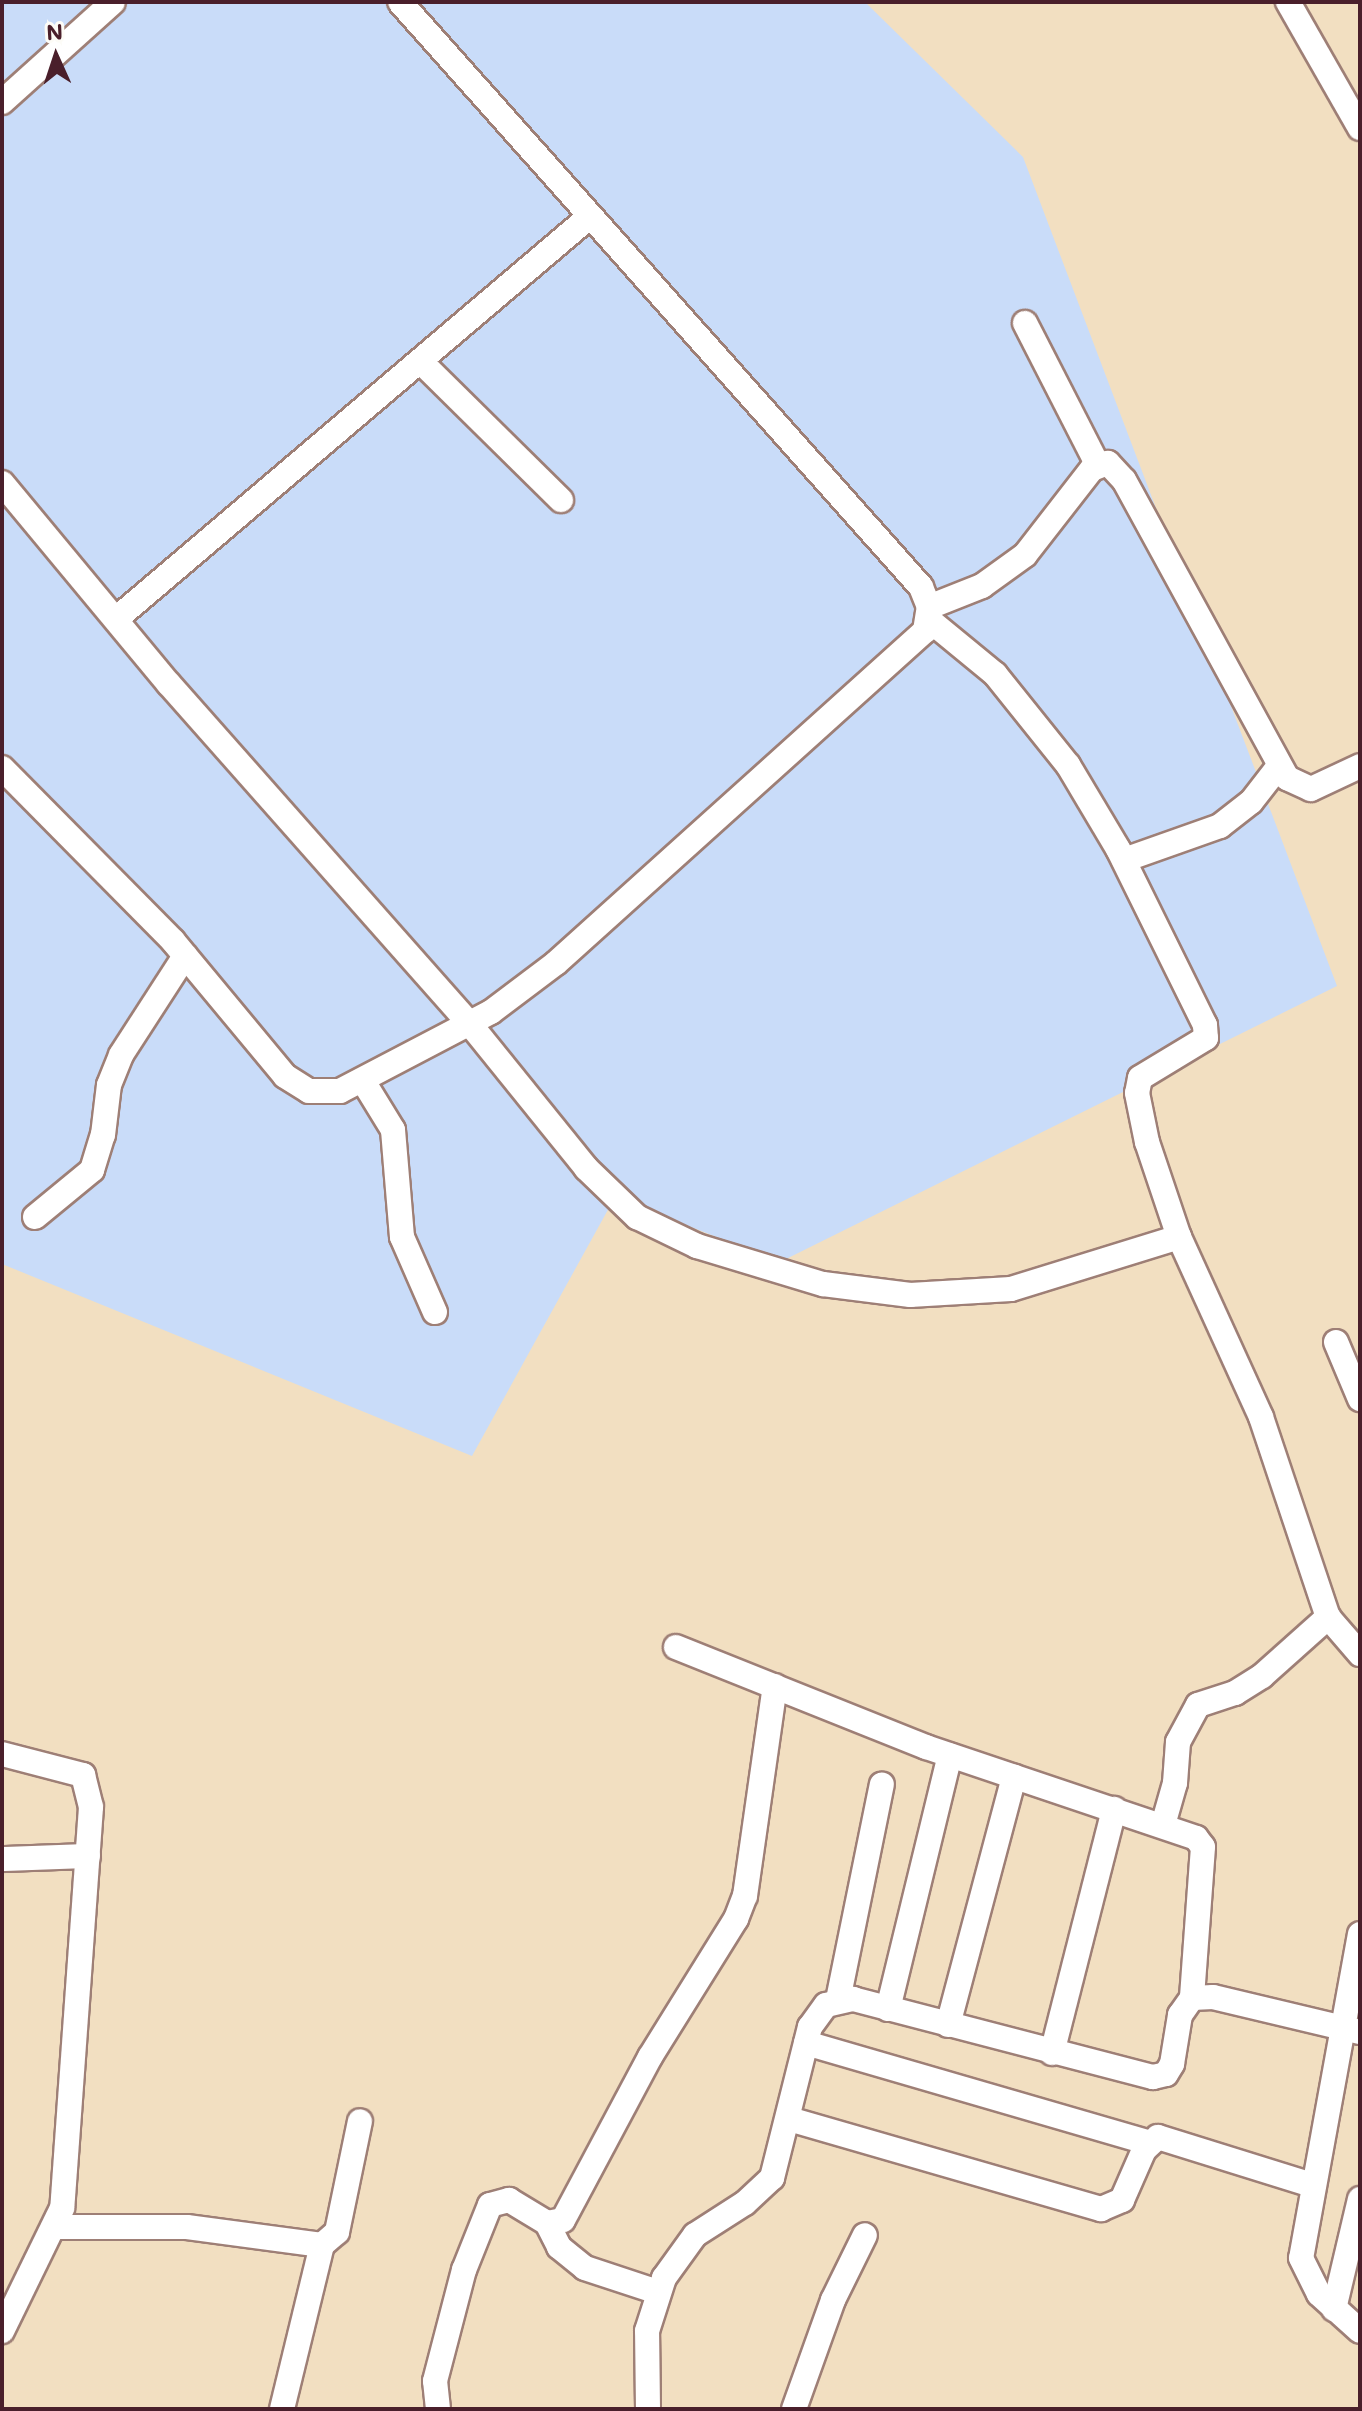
<!DOCTYPE html>
<style>
body{margin:0}
#map{position:relative;width:1362px;height:2411px;overflow:hidden;background:#f2dfc1;font-family:Mali,sans-serif}
div>[style]{position:absolute}
.built>*{inset:0;background:#c9dcf9}
.roads{filter:drop-shadow(2px 0 #9e7f76) drop-shadow(-2px 0 #9e7f76) drop-shadow(0 2px #9e7f76) drop-shadow(0 -2px #9e7f76)}
.minor>*{height:24px;margin:-12px;padding:0 12px;transform-origin:12px;border-radius:12px;background:#fff}
span{translate:-50% -50%;white-space:nowrap;text-align:center;line-height:1.15;-webkit-text-stroke:6px #fdfcf7;paint-order:stroke}
.frame{position:absolute;inset:0;border:4px solid #4a1f2b;pointer-events:none}
.north{position:absolute;left:16px;top:16px;width:80px;height:80px;-webkit-text-stroke:6px #fdfcf7;paint-order:stroke;rotate:357deg;font-size:22px;font-weight:700;line-height:32px;text-align:center;color:#4a1f2b}
.north::after{content:'';display:block;margin:auto;width:28px;height:36px;background:#4a1f2b;clip-path:polygon(50% 0,100% 100%,50% 72%,0 100%)}
</style>
<div id="map">
<div class="built">
<i style="clip-path:polygon(2px 2px,865px 2px,1023px 157px,1337px 986px,780px 1262px,615px 1197px,472px 1456px,2px 1264px)"></i>
</div>
<div class="roads">
<div class="minor">
<i style="left:1288px;top:2px;width:145px;rotate:60.3deg"></i>
<i style="left:2px;top:102px;width:149px;rotate:-42deg"></i>
<i style="left:1025px;top:323px;width:158px;rotate:62.9deg"></i>
<i style="left:420px;top:361px;width:198px;rotate:44.6deg"></i>
<i style="left:2px;top:483px;width:261px;rotate:50.3deg"></i>
<i style="left:169px;top:684px;width:454px;rotate:48.5deg"></i>
<i style="left:470px;top:1024px;width:185px;rotate:51.1deg"></i>
<i style="left:586px;top:1168px;width:71px;rotate:43.9deg"></i>
<i style="left:637px;top:1217px;width:67px;rotate:25.8deg"></i>
<i style="left:697px;top:1246px;width:132px;rotate:16.8deg"></i>
<i style="left:823px;top:1284px;width:88px;rotate:7.2deg"></i>
<i style="left:910px;top:1295px;width:101px;rotate:-3.4deg"></i>
<i style="left:1011px;top:1289px;width:176px;rotate:-17.2deg"></i>
<i style="left:929px;top:607px;width:57px;rotate:-21.6deg"></i>
<i style="left:982px;top:586px;width:53px;rotate:-35.8deg"></i>
<i style="left:1025px;top:555px;width:109px;rotate:-52.1deg"></i>
<i style="left:1092px;top:469px;width:17px;rotate:-21deg"></i>
<i style="left:1108px;top:463px;width:23px;rotate:47deg"></i>
<i style="left:1124px;top:480px;width:340px;rotate:61.3deg"></i>
<i style="left:1287px;top:778px;width:26px;rotate:25deg"></i>
<i style="left:1311px;top:789px;width:54px;rotate:-25.1deg"></i>
<i style="left:116px;top:619px;width:621px;rotate:-40.36deg"></i>
<i style="left:928px;top:619px;width:87px;rotate:39.4deg"></i>
<i style="left:995px;top:674px;width:117px;rotate:51.3deg"></i>
<i style="left:1068px;top:765px;width:98px;rotate:59.2deg"></i>
<i style="left:1118px;top:849px;width:196px;rotate:63.7deg"></i>
<i style="left:1205px;top:1025px;width:13px;rotate:86deg"></i>
<i style="left:1206px;top:1038px;width:77px;rotate:148.8deg"></i>
<i style="left:1140px;top:1078px;width:15px;rotate:101deg"></i>
<i style="left:1137px;top:1093px;width:50px;rotate:78.5deg"></i>
<i style="left:1147px;top:1142px;width:100px;rotate:71.4deg"></i>
<i style="left:1179px;top:1237px;width:198px;rotate:65.5deg"></i>
<i style="left:1261px;top:1417px;width:211px;rotate:71.5deg"></i>
<i style="left:1328px;top:1617px;width:49px;rotate:49.1deg"></i>
<i style="left:2px;top:768px;width:243px;rotate:45.3deg"></i>
<i style="left:173px;top:941px;width:175px;rotate:50.3deg"></i>
<i style="left:285px;top:1076px;width:28px;rotate:32deg"></i>
<i style="left:309px;top:1091px;width:31px"></i>
<i style="left:340px;top:1091px;width:170px;rotate:-27.6deg"></i>
<i style="left:491px;top:1012px;width:81px;rotate:-37deg"></i>
<i style="left:556px;top:963px;width:496px;rotate:-42deg"></i>
<i style="left:925px;top:631px;width:24px;rotate:-81deg"></i>
<i style="left:929px;top:607px;width:22px;rotate:-112deg"></i>
<i style="left:921px;top:587px;width:783px;rotate:-131.69deg"></i>
<i style="left:1124px;top:860px;width:102px;rotate:-19.5deg"></i>
<i style="left:1220px;top:826px;width:39px;rotate:-38deg"></i>
<i style="left:1251px;top:802px;width:46px;rotate:-52.1deg"></i>
<i style="left:363px;top:1081px;width:57px;rotate:58.5deg"></i>
<i style="left:393px;top:1130px;width:107px;rotate:85.2deg"></i>
<i style="left:402px;top:1237px;width:82px;rotate:66.3deg"></i>
<i style="left:35px;top:1217px;width:74px;rotate:-39.5deg"></i>
<i style="left:92px;top:1170px;width:37px;rotate:-73deg"></i>
<i style="left:103px;top:1135px;width:50px;rotate:-83.2deg"></i>
<i style="left:109px;top:1085px;width:32px;rotate:-68deg"></i>
<i style="left:121px;top:1055px;width:118px;rotate:-57.1deg"></i>
<i style="left:1336px;top:1342px;width:62px;rotate:67.2deg"></i>
<i style="left:676px;top:1647px;width:269px;rotate:21.8deg"></i>
<i style="left:926px;top:1747px;width:285px;rotate:18.6deg"></i>
<i style="left:1196px;top:1838px;width:11px;rotate:52deg"></i>
<i style="left:1203px;top:1847px;width:151px;rotate:94.2deg"></i>
<i style="left:2px;top:1754px;width:84px;rotate:14.5deg"></i>
<i style="left:83px;top:1775px;width:33px;rotate:76deg"></i>
<i style="left:91px;top:1807px;width:402px;rotate:94.1deg"></i>
<i style="left:62px;top:2208px;width:137px;rotate:116deg"></i>
<i style="left:1163px;top:1825px;width:44px;rotate:-74.1deg"></i>
<i style="left:1175px;top:1783px;width:41px;rotate:-85.8deg"></i>
<i style="left:1178px;top:1742px;width:42px;rotate:-61.6deg"></i>
<i style="left:1198px;top:1705px;width:39px;rotate:-18deg"></i>
<i style="left:1235px;top:1693px;width:32px;rotate:-32deg"></i>
<i style="left:1262px;top:1676px;width:89px;rotate:-41.8deg"></i>
<i style="left:2px;top:1859px;width:86px;rotate:-2deg"></i>
<i style="left:1360px;top:1934px;width:329px;rotate:100.3deg"></i>
<i style="left:1301px;top:2258px;width:40px;rotate:63.4deg"></i>
<i style="left:1319px;top:2294px;width:55px;rotate:42.1deg"></i>
<i style="left:838px;top:2000px;width:220px;rotate:-78.5deg"></i>
<i style="left:888px;top:2009px;width:261px;rotate:-76.3deg"></i>
<i style="left:948px;top:2025px;width:257px;rotate:-75.1deg"></i>
<i style="left:806px;top:2043px;width:358px;rotate:16.2deg"></i>
<i style="left:1052px;top:2053px;width:252px;rotate:-75.7deg"></i>
<i style="left:789px;top:2119px;width:325px;rotate:16.1deg"></i>
<i style="left:1101px;top:2209px;width:23px;rotate:-23deg"></i>
<i style="left:1122px;top:2200px;width:55px;rotate:-66.3deg"></i>
<i style="left:1144px;top:2150px;width:19px;rotate:-43deg"></i>
<i style="left:1158px;top:2137px;width:161px;rotate:17.3deg"></i>
<i style="left:547px;top:2223px;width:27px;rotate:63deg"></i>
<i style="left:559px;top:2247px;width:33px;rotate:39deg"></i>
<i style="left:585px;top:2268px;width:77px;rotate:18.2deg"></i>
<i style="left:56px;top:2227px;width:131px"></i>
<i style="left:187px;top:2227px;width:136px;rotate:7.6deg"></i>
<i style="left:322px;top:2245px;width:20px;rotate:-41deg"></i>
<i style="left:337px;top:2232px;width:113px;rotate:-78.3deg"></i>
<i style="left:1334px;top:2309px;width:113px;rotate:-76.7deg"></i>
<i style="left:282px;top:2409px;width:169px;rotate:-76.3deg"></i>
<i style="left:438px;top:2409px;width:28px;rotate:-96deg"></i>
<i style="left:435px;top:2381px;width:115px;rotate:-75.4deg"></i>
<i style="left:464px;top:2270px;width:70px;rotate:-68.2deg"></i>
<i style="left:490px;top:2205px;width:20px;rotate:-15deg"></i>
<i style="left:509px;top:2200px;width:44px;rotate:31.2deg"></i>
<i style="left:547px;top:2223px;width:16px;rotate:-11deg"></i>
<i style="left:563px;top:2220px;width:185px;rotate:-61.9deg"></i>
<i style="left:650px;top:2057px;width:163px;rotate:-58.1deg"></i>
<i style="left:736px;top:1919px;width:25px;rotate:-69deg"></i>
<i style="left:745px;top:1896px;width:212px;rotate:-81.9deg"></i>
<i style="left:648px;top:2409px;width:78px;rotate:-90.7deg"></i>
<i style="left:647px;top:2331px;width:56px;rotate:-72.2deg"></i>
<i style="left:664px;top:2278px;width:53px;rotate:-54.2deg"></i>
<i style="left:695px;top:2235px;width:59px;rotate:-32.6deg"></i>
<i style="left:745px;top:2203px;width:37px;rotate:-43deg"></i>
<i style="left:772px;top:2178px;width:156px;rotate:-75.9deg"></i>
<i style="left:810px;top:2027px;width:27px;rotate:-54deg"></i>
<i style="left:826px;top:2005px;width:28px;rotate:-13deg"></i>
<i style="left:853px;top:1999px;width:310px;rotate:14.6deg"></i>
<i style="left:1153px;top:2077px;width:13px;rotate:-13deg"></i>
<i style="left:1166px;top:2074px;width:12px;rotate:-59deg"></i>
<i style="left:1172px;top:2064px;width:50px;rotate:-80.7deg"></i>
<i style="left:1180px;top:2015px;width:21px;rotate:-55deg"></i>
<i style="left:1192px;top:1998px;width:21px;rotate:-3deg"></i>
<i style="left:1213px;top:1997px;width:151px;rotate:13.4deg"></i>
<i style="left:794px;top:2409px;width:116px;rotate:-70.3deg"></i>
<i style="left:833px;top:2300px;width:72px;rotate:-63.8deg"></i>
</div>
</div>
<div class="frame"></div>
<div class="north">N</div>
</div>
